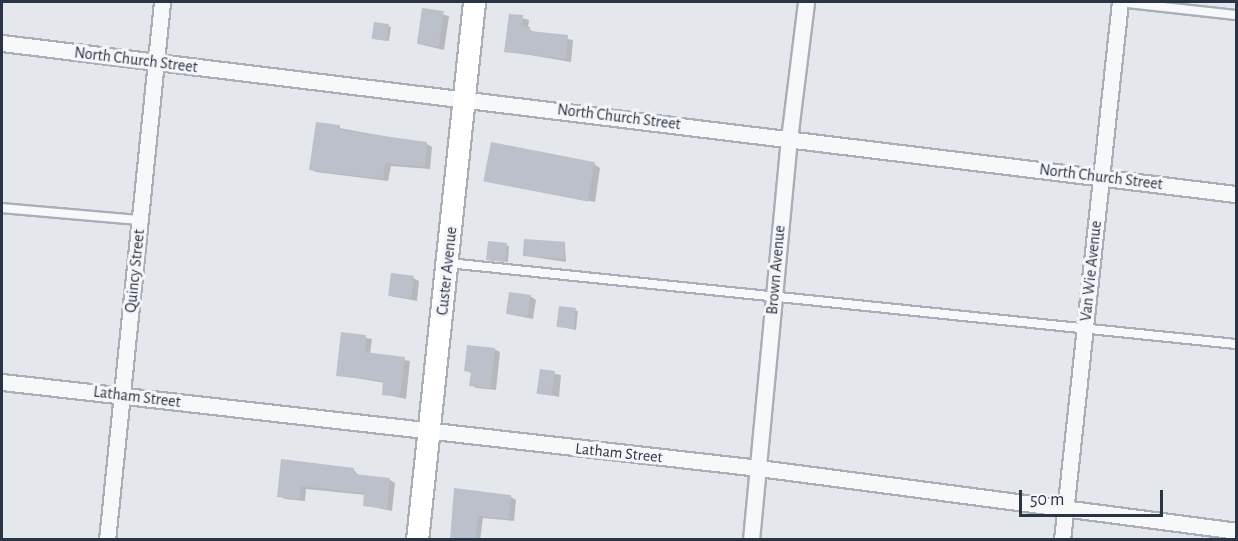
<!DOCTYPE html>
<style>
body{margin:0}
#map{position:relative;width:1238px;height:541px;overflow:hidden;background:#e4e7ec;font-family:"Alegreya Sans",sans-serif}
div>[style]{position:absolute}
.shadow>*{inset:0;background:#0003}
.building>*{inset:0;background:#bbc0ca;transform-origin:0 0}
.roads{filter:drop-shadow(2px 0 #a9aeb7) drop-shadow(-2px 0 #a9aeb7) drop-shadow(0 2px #a9aeb7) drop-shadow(0 -2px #a9aeb7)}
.lane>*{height:8px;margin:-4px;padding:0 4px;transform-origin:4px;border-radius:4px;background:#f7f8fa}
.street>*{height:15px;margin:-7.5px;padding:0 7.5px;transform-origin:7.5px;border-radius:7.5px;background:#f7f8fa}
.secondary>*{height:21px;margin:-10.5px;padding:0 10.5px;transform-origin:10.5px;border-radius:10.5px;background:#fff}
span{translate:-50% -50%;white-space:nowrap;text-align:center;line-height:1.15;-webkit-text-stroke:6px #f4f6f9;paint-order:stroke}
.street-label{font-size:16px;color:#2b3445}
.frame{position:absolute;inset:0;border:3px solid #2b3445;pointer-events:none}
.scale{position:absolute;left:1019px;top:490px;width:144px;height:27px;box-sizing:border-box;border:3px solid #2b3445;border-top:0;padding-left:8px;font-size:18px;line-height:21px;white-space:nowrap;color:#2b3445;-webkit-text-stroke:4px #f4f6f9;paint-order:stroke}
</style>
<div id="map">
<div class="shadow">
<i style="clip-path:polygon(423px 10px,449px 16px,444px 50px,419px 44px)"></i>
<i style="clip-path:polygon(510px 15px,529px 20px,528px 28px,535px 33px,573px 40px,571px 62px,506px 51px)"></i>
<i style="clip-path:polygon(375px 23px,391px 27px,389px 41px,375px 39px)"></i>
<i style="clip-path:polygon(317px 124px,427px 144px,432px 147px,430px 169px,391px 166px,388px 181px,316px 172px,310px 169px)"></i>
<i style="clip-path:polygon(594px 164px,600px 168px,595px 202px,488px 182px)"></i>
<i style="clip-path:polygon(525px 241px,565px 244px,566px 262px,526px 256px)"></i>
<i style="clip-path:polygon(489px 243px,509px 246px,508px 262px,490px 260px)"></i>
<i style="clip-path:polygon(413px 278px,419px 281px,417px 301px,390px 296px)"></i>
<i style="clip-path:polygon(530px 296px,536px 300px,533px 319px,508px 314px)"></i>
<i style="clip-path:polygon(560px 308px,578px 311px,576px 330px,558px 326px)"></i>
<i style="clip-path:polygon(343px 334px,372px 339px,370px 354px,410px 361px,406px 399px,383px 394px,385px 383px,338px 375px)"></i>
<i style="clip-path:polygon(494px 349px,500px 352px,496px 390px,476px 388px,471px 385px,472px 374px,466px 370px)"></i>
<i style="clip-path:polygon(542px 371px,561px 375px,559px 397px,540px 393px)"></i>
<i style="clip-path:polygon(282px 461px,354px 470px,359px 476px,390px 480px,395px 483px,392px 511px,364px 505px,366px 495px,306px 489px,305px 501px,285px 499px,279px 496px)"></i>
<i style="clip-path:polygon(456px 490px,511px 497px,516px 500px,514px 521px,483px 518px,480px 540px,451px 540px)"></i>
</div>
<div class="building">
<i style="left:422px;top:8px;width:22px;height:36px;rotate:8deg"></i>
<i style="clip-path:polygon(509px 14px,523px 15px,522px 26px,530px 27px,530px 31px,568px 35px,566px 59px,504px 52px)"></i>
<i style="left:374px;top:22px;width:15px;height:17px;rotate:8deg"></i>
<i style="clip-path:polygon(316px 122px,340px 125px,340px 130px,427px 142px,425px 167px,385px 163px,383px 179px,309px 170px)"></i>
<i style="left:491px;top:142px;width:106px;height:40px;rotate:11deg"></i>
<i style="left:524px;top:239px;width:41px;height:17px;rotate:4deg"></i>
<i style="left:488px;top:241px;width:19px;height:19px;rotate:6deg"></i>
<i style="left:391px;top:273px;width:23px;height:23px;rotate:7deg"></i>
<i style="left:509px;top:292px;width:22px;height:22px;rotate:8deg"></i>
<i style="left:559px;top:306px;width:17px;height:21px;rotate:7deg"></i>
<i style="clip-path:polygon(341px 332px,366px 335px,365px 352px,405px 357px,400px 397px,382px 395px,383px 381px,336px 376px)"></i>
<i style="clip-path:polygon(467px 345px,495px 348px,490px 388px,469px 386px,471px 372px,464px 371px)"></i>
<i style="left:540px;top:369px;width:15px;height:25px;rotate:8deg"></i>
<i style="clip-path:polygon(281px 459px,354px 468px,354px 474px,390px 478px,387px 509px,363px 506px,364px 493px,301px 486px,299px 499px,277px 497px)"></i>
<i style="clip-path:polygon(454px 488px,511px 495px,509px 519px,478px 516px,475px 540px,450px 540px)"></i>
</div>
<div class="roads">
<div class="lane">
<i style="left:1118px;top:2px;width:119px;rotate:6.3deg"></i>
<i style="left:2px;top:208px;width:139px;rotate:5deg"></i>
<i style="left:448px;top:263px;width:792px;rotate:5.87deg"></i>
</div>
<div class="street">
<i style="left:2px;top:43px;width:1243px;rotate:6.98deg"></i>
<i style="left:2px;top:382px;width:762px;rotate:6.48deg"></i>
<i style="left:759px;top:468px;width:481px;rotate:7.5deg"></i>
<i style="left:107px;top:540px;width:541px;rotate:-84.16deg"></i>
<i style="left:751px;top:540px;width:403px;rotate:-84.6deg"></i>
<i style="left:789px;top:139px;width:138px;rotate:-82.9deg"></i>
<i style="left:1062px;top:540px;width:541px;rotate:-83.85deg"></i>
</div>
<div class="secondary">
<i style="left:417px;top:540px;width:541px;rotate:-83.95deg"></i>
</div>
</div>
<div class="street-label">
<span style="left:136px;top:60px;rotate:7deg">North Church Street</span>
<span style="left:619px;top:117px;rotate:7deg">North Church Street</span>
<span style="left:1101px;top:177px;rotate:7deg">North Church Street</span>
<span style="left:776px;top:270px;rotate:-85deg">Brown Avenue</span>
<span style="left:135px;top:271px;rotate:-84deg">Quincy Street</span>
<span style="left:447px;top:271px;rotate:-84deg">Custer Avenue</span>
<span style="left:1091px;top:271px;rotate:-84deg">Van Wie Avenue</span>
<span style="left:137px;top:397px;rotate:7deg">Latham Street</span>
<span style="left:619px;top:453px;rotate:6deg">Latham Street</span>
</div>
<div class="frame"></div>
<div class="scale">50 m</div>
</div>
